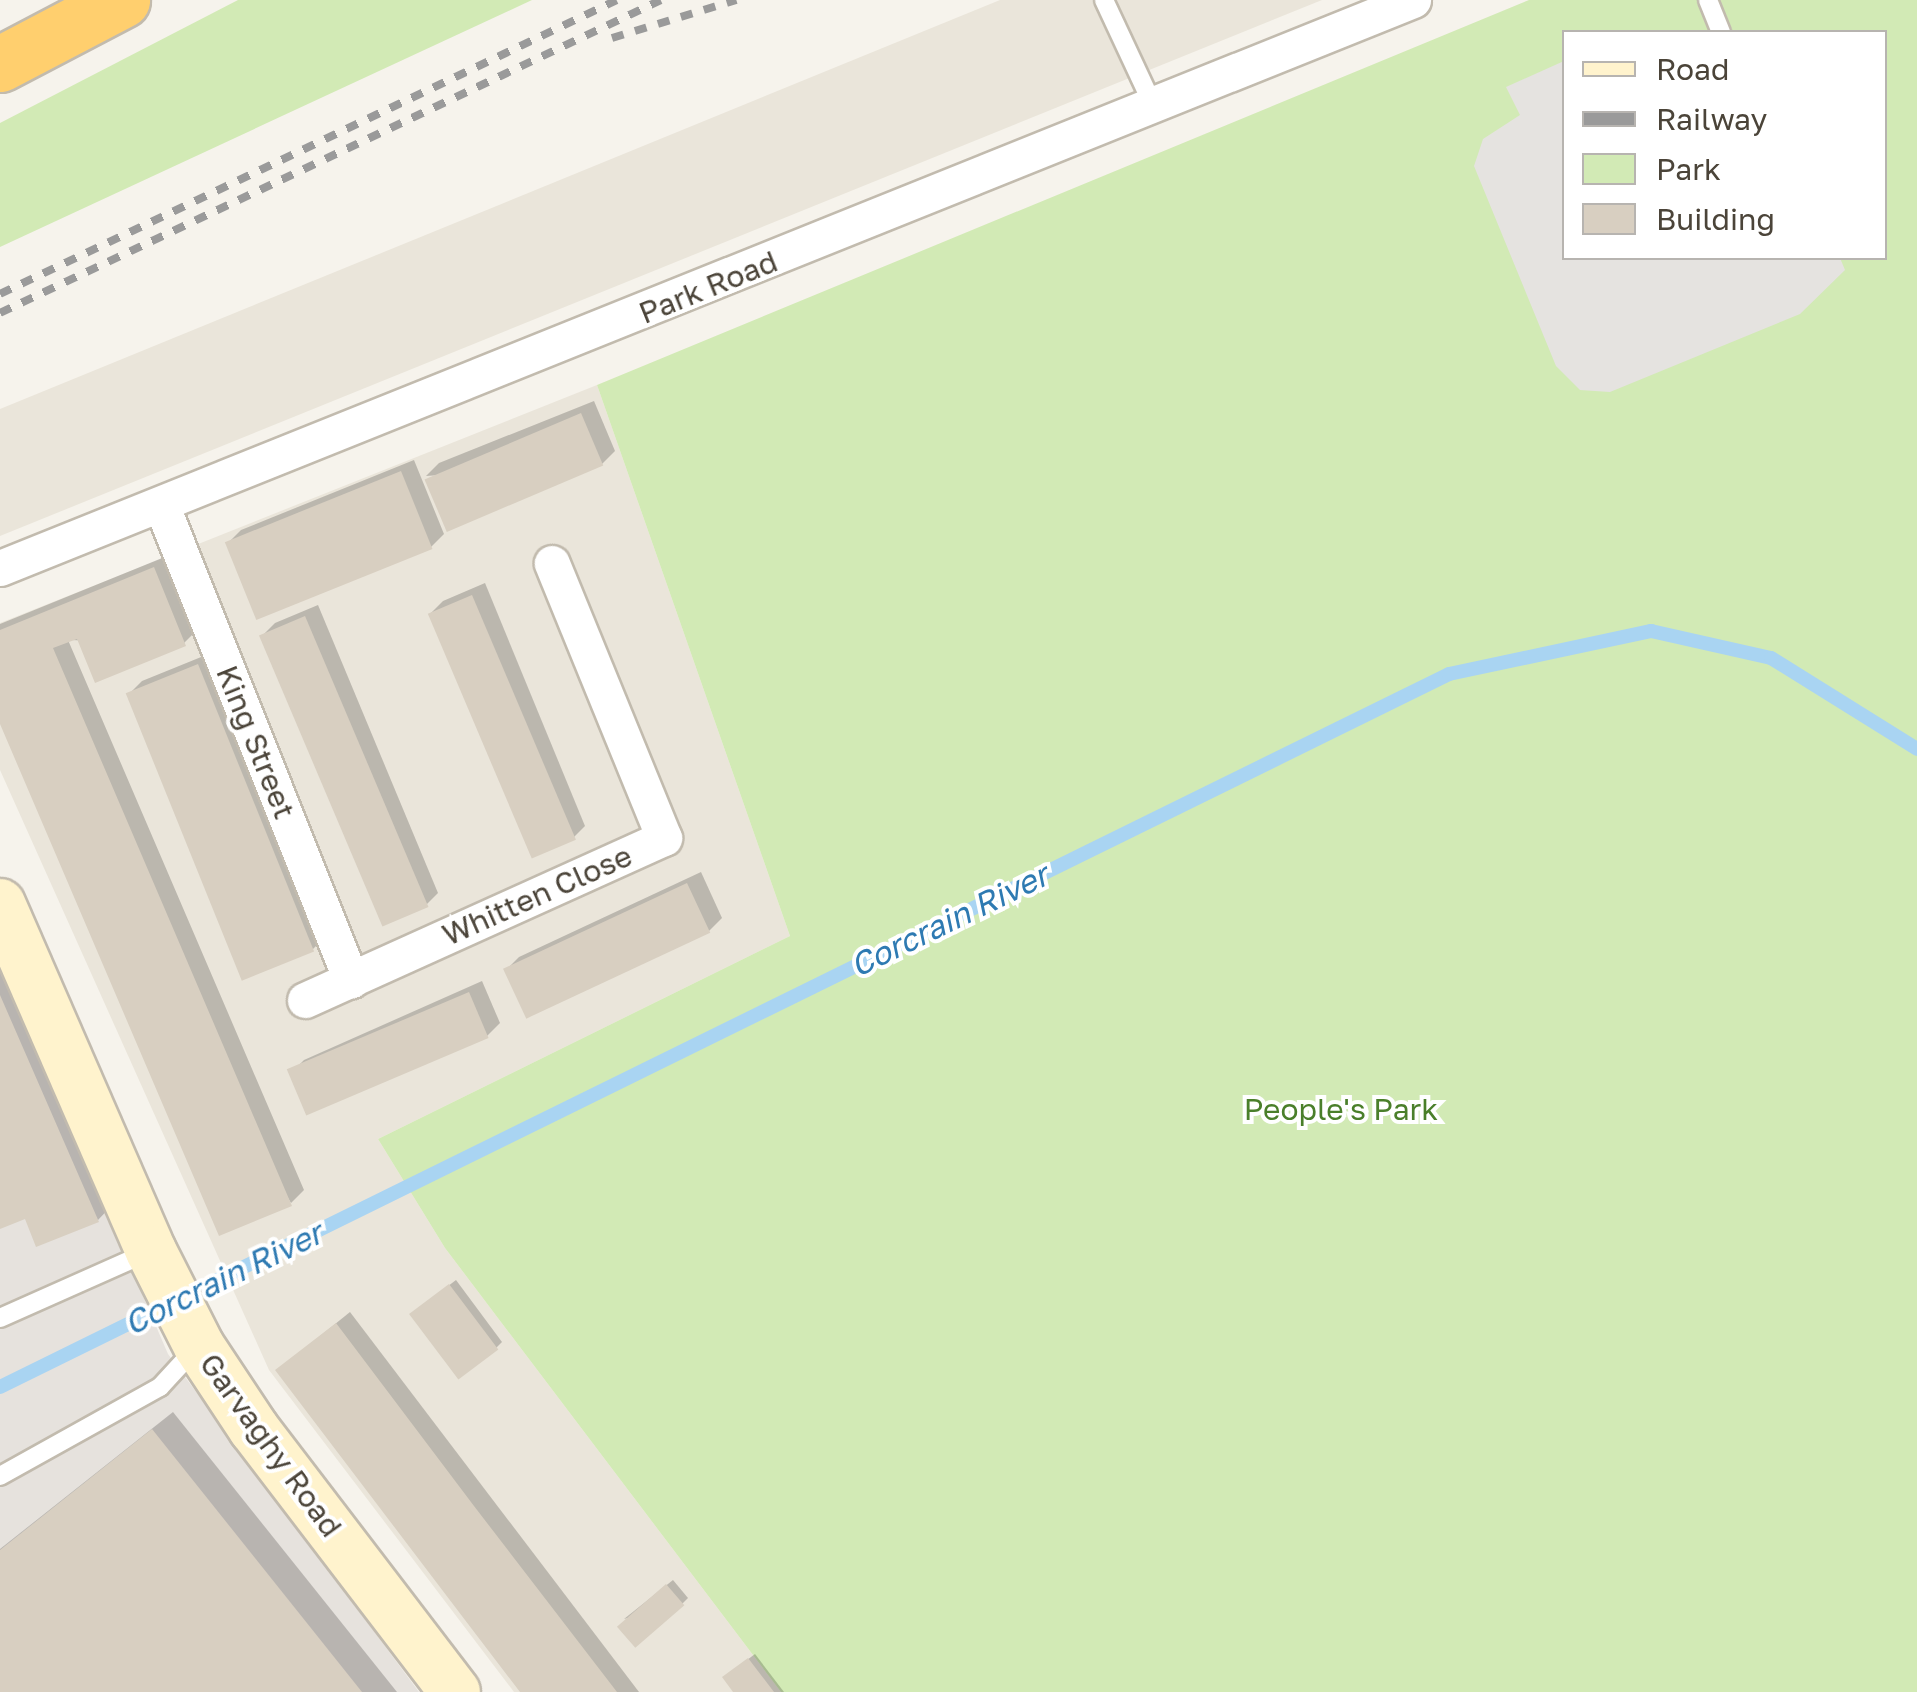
<!DOCTYPE html>
<style>
body{margin:0}
#map{position:relative;width:1917px;height:1692px;overflow:hidden;background:#f6f3ec;font-family:"Golos Text",sans-serif}
div>[style]{position:absolute}
.residential>*{inset:0;background:#eae5da}
.industrial>*{inset:0;background:#e6e2dd}
.green>*{inset:0;background:#d2eab5}
.parking>*{inset:0;background:#e5e3e0}
.shadow>*{inset:0;background:#0003}
.stream>*{height:14px;margin:-7px;padding:0 7px;transform-origin:7px;border-radius:7px;background:#a9d4f2}
.building>*{inset:0;background:#d8cfc1;transform-origin:0 0}
.roads{filter:drop-shadow(2px 0 #c2bbae) drop-shadow(-2px 0 #c2bbae) drop-shadow(0 2px #c2bbae) drop-shadow(0 -2px #c2bbae)}
.lane>*{height:18px;margin:-9px;padding:0 9px;transform-origin:9px;border-radius:9px;background:#fff}
.street>*{height:35px;margin:-17.5px;padding:0 17.5px;transform-origin:17.5px;border-radius:17.5px;background:#fff}
.secondary>*{height:50px;margin:-25px;padding:0 25px;transform-origin:25px;border-radius:25px;background:#fff3cd}
.highway>*{height:55px;margin:-27.5px;padding:0 27.5px;transform-origin:27.5px;border-radius:27.5px;background:#ffcf6e}
.rail>*{height:8px;margin-top:-4px;transform-origin:0;background:repeating-linear-gradient(90deg,#9a9a9a 0 12px,transparent 0 24px)}
span{translate:-50% -50%;white-space:nowrap;text-align:center;line-height:1.15;-webkit-text-stroke:8px #fff;paint-order:stroke}
.street-label{font-size:30px;color:#4b4439}
.park-label{font-size:30px;color:#4a7f2a}
.water-label{font-size:32px;color:#2e7ab2;font-style:italic}
.legend{position:absolute;left:1562px;top:30px;width:325px;height:230px;box-sizing:border-box;background:#fff;border:2px solid #b7b4b0;margin:0;padding:12px 18px;list-style:none;font-size:30px;color:#4b4439}
.legend li{display:flex;align-items:center;gap:20px;height:50px}
.legend b{width:50px;border:2px solid #b7b4b0}
</style>
<div id="map">
<div class="residential">
<i style="clip-path:polygon(1000px 0,1322px 0,0 536px,0 409px)"></i>
<i style="clip-path:polygon(597px 385px,790px 936px,378px 1139px,445px 1248px,781px 1692px,514px 1692px,269px 1370px,0 770px,0 623px)"></i>
</div>
<div class="industrial">
<i style="clip-path:polygon(0 964px,168px 1354px,419px 1692px,0 1692px)"></i>
</div>
<div class="green">
<i style="clip-path:polygon(238px 0,532px 0,0 247px,0 123px)"></i>
<i style="clip-path:polygon(evenodd,1529px 0,1917px 0,1917px 1692px,781px 1692px,445px 1248px,378px 1139px,790px 936px,597px 385px,1529px 0,1564px 32px,1884px 32px,1884px 258px,1564px 258px,1564px 32px)"></i>
</div>
<div class="parking">
<i style="clip-path:polygon(1564px 61px,1564px 258px,1840px 258px,1845px 270px,1800px 314px,1610px 392px,1580px 390px,1556px 366px,1474px 166px,1483px 139px,1520px 115px,1506px 87px)"></i>
</div>
<div class="shadow">
<i style="clip-path:polygon(594px 401px,615px 451px,602px 464px,426px 476px,439px 463px)"></i>
<i style="clip-path:polygon(414px 460px,444px 534px,431px 547px,228px 543px,241px 530px)"></i>
<i style="clip-path:polygon(167px 556px,197px 630px,184px 643px,68px 640px,304px 1190px,291px 1203px,0 718px,0 624px)"></i>
<i style="clip-path:polygon(485px 583px,585px 826px,572px 839px,430px 614px,443px 601px)"></i>
<i style="clip-path:polygon(318px 605px,438px 893px,425px 906px,262px 636px,275px 623px)"></i>
<i style="clip-path:polygon(211px 653px,325px 937px,312px 950px,129px 694px,142px 681px)"></i>
<i style="clip-path:polygon(701px 872px,722px 918px,709px 931px,506px 970px,519px 957px)"></i>
<i style="clip-path:polygon(0 918px,117px 1200px,98px 1220px,26px 1216px,0 1227px)"></i>
<i style="clip-path:polygon(482px 981px,500px 1023px,487px 1036px,291px 1073px,304px 1060px)"></i>
<i style="clip-path:polygon(456px 1280px,502px 1342px,496px 1348px,418px 1309px)"></i>
<i style="clip-path:polygon(350px 1312px,639px 1692px,523px 1692px,278px 1370px)"></i>
<i style="clip-path:polygon(173px 1412px,397px 1692px,0 1692px,0 1549px)"></i>
<i style="clip-path:polygon(673px 1580px,688px 1598px,682px 1604px,624px 1619px)"></i>
<i style="clip-path:polygon(755px 1654px,784px 1692px,736px 1692px,731px 1672px)"></i>
</div>
<div class="stream">
<i style="left:0;top:1387px;width:1615px;rotate:-26.2deg"></i>
<i style="left:1449px;top:674px;width:207px;rotate:-12deg"></i>
<i style="left:1651px;top:631px;width:123px;rotate:12.7deg"></i>
<i style="left:1771px;top:658px;width:172px;rotate:31.9deg"></i>
</div>
<div class="building">
<i style="left:581px;top:413px;width:57px;height:170px;rotate:67deg"></i>
<i style="left:401px;top:471px;width:84px;height:190px;rotate:68deg"></i>
<i style="clip-path:polygon(154px 567px,186px 646px,95px 683px,77px 639px,53px 648px,292px 1206px,219px 1236px,0 724px,0 630px)"></i>
<i style="left:472px;top:595px;width:266px;height:48px;rotate:67deg"></i>
<i style="left:305px;top:616px;width:316px;height:50px;rotate:67deg"></i>
<i style="left:198px;top:664px;width:310px;height:78px;rotate:68deg"></i>
<i style="left:687px;top:883px;width:55px;height:203px;rotate:65deg"></i>
<i style="left:469px;top:992px;width:50px;height:198px;rotate:67deg"></i>
<i style="clip-path:polygon(0 995px,99px 1222px,36px 1247px,25px 1219px,0 1229px)"></i>
<i style="left:449px;top:1284px;width:82px;height:50px;rotate:53deg"></i>
<i style="clip-path:polygon(336px 1323px,474px 1506px,617px 1692px,520px 1692px,465px 1620px,275px 1370px)"></i>
<i style="clip-path:polygon(152px 1429px,362px 1692px,0 1692px,0 1550px)"></i>
<i style="left:666px;top:1584px;width:28px;height:65px;rotate:49deg"></i>
<i style="clip-path:polygon(748px 1658px,774px 1692px,733px 1692px,722px 1677px)"></i>
</div>
<div class="roads">
<div class="lane">
<i style="left:1104px;top:0;width:118px;rotate:65deg"></i>
<i style="left:1708px;top:0;width:35px;rotate:68deg"></i>
<i style="left:0;top:1318px;width:160px;rotate:-24deg"></i>
<i style="left:0;top:1476px;width:183px;rotate:-29.1deg"></i>
<i style="left:160px;top:1387px;width:52px;rotate:-47.4deg"></i>
</div>
<div class="street">
<i style="left:161px;top:504px;width:513px;rotate:68.24deg"></i>
<i style="left:0;top:568px;width:1523px;rotate:-21.9deg"></i>
<i style="left:305px;top:1000px;width:394px;rotate:-24.3deg"></i>
<i style="left:664px;top:838px;width:297px;rotate:-112.2deg"></i>
</div>
<div class="secondary">
<i style="left:0;top:904px;width:378px;rotate:66.5deg"></i>
<i style="left:151px;top:1251px;width:106px;rotate:63.2deg"></i>
<i style="left:199px;top:1346px;width:100px;rotate:56.5deg"></i>
<i style="left:254px;top:1429px;width:331px;rotate:52.6deg"></i>
</div>
<div class="highway">
<i style="left:0;top:64px;width:138px;rotate:-27.7deg"></i>
</div>
</div>
<div class="rail">
<i style="left:612px;top:38px;width:130px;rotate:-17deg"></i>
<i style="left:0;top:294px;width:683px;rotate:-25.48deg"></i>
<i style="left:0;top:313px;width:731px;rotate:-25.34deg"></i>
</div>
<div class="street-label">
<span style="left:708px;top:287px;rotate:-22deg">Park Road</span>
<span style="left:256px;top:742px;rotate:68deg">King Street</span>
<span style="left:537px;top:895px;rotate:-24deg">Whitten Close</span>
<span style="left:271px;top:1445px;rotate:54deg">Garvaghy Road</span>
</div>
<div class="park-label">
<span style="left:1341px;top:1109px">People's Park</span>
</div>
<div class="water-label">
<span style="left:949px;top:920px;rotate:-26deg">Corcrain River</span>
<span style="left:223px;top:1278px;rotate:-26deg">Corcrain River</span>
</div>
<ul class="legend">
<li><b style="height:12px;background:#fff3cd"></b>Road</li>
<li><b style="height:12px;background:#9a9a9a"></b>Railway</li>
<li><b style="height:28px;background:#d2eab5"></b>Park</li>
<li><b style="height:28px;background:#d8cfc1"></b>Building</li>
</ul>
</div>
